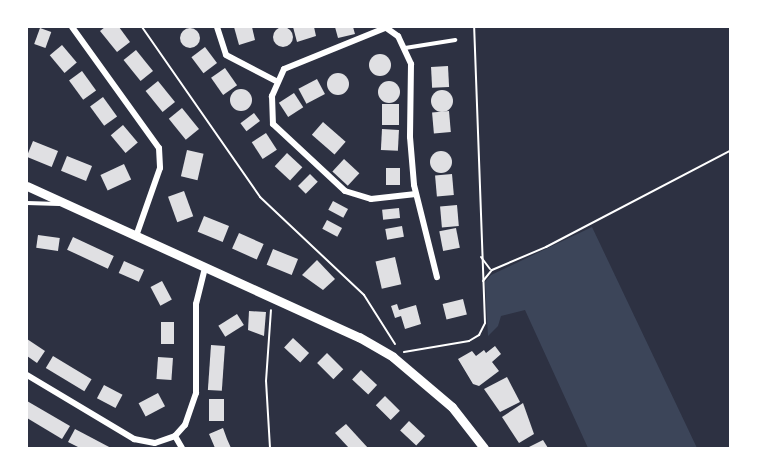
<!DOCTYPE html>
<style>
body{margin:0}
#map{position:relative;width:757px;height:475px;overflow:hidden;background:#2d3142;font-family:"Times New Roman",serif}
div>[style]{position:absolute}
.green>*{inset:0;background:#3c4559}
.building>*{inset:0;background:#e0e0e3;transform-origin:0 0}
.round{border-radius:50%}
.path>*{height:2px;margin:-1px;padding:0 1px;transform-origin:1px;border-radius:1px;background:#fff}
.service>*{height:4px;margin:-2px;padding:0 2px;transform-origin:2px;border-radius:2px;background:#fff}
.minor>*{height:6px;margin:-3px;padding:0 3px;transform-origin:3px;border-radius:3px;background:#fff}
.tertiary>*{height:9px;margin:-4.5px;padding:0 4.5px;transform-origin:4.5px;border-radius:4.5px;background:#fff}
span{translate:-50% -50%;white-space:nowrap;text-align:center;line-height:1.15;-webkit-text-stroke:6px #fff;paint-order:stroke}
.frame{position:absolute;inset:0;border:28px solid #fff;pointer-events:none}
</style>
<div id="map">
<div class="green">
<i style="clip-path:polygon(592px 227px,697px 448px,588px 448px,525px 310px,501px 316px,498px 326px,488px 336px,485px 282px,491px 275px)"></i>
</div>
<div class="building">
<i class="round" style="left:273px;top:27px;width:20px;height:20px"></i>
<i style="clip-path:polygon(105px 27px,119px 27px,130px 42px,117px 52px,100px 31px)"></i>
<i style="clip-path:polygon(234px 27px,252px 27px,255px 40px,239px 45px)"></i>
<i style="clip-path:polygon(293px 27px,314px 27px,316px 36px,297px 42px)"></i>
<i style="clip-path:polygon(335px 27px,353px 27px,355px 34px,338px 38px)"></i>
<i class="round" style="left:180px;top:28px;width:20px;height:20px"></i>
<i style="left:40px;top:28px;width:12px;height:17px;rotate:20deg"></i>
<i style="left:62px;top:45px;width:23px;height:16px;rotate:50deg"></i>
<i style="left:205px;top:47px;width:20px;height:17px;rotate:53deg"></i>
<i style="left:136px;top:50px;width:27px;height:16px;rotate:51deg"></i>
<i class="round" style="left:369px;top:54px;width:22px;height:22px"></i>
<i style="left:448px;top:66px;width:21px;height:17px;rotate:87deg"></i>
<i style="left:225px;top:68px;width:21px;height:17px;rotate:55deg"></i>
<i style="left:82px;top:71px;width:24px;height:16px;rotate:54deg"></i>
<i class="round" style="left:327px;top:73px;width:22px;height:22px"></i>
<i style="left:317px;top:79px;width:17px;height:21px;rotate:62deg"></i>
<i style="left:158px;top:81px;width:27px;height:16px;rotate:51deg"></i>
<i class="round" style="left:378px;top:81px;width:22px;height:22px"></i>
<i class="round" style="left:230px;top:89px;width:22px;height:22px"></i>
<i class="round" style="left:431px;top:90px;width:22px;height:22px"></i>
<i style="left:294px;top:93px;width:17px;height:18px;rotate:57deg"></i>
<i style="left:103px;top:97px;width:24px;height:16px;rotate:54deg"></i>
<i style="left:382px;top:104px;width:17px;height:21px"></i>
<i style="left:182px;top:108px;width:27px;height:17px;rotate:51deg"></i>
<i style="left:449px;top:111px;width:21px;height:17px;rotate:85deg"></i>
<i style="left:254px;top:113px;width:10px;height:17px;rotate:53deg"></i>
<i style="left:323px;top:122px;width:30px;height:17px;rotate:41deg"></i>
<i style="left:123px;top:125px;width:23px;height:16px;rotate:50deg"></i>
<i style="left:382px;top:129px;width:17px;height:21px;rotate:3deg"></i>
<i style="left:266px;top:133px;width:20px;height:17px;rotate:57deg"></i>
<i style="left:33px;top:141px;width:27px;height:17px;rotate:22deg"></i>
<i style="left:187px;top:150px;width:17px;height:27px;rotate:13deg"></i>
<i class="round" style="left:430px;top:151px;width:22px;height:22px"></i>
<i style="left:287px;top:153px;width:21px;height:18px;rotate:43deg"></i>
<i style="left:67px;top:156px;width:27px;height:16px;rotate:22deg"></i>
<i style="left:344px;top:159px;width:21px;height:17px;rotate:43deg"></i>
<i style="left:124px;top:164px;width:17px;height:26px;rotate:65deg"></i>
<i style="left:386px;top:168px;width:14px;height:17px"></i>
<i style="left:310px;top:174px;width:11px;height:17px;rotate:45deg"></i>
<i style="left:452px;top:174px;width:21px;height:17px;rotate:85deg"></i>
<i style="left:184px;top:191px;width:27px;height:17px;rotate:70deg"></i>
<i style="left:333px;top:201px;width:17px;height:10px;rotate:28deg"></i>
<i style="left:457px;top:205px;width:21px;height:17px;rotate:85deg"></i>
<i style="left:399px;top:208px;width:10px;height:17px;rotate:84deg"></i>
<i style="left:204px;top:216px;width:27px;height:17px;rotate:22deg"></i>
<i style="left:327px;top:220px;width:17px;height:10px;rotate:28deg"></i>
<i style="left:402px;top:226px;width:11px;height:17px;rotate:80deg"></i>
<i style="left:456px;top:228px;width:20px;height:17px;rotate:79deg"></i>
<i style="left:239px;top:233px;width:27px;height:17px;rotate:24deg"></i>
<i style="left:38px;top:235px;width:22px;height:13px;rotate:8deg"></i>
<i style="left:73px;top:237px;width:45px;height:14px;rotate:25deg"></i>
<i style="left:273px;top:249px;width:27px;height:17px;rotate:22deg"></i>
<i style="left:395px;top:257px;width:28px;height:20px;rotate:77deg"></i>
<i style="clip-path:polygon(317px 260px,335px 279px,323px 290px,302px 275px)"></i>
<i style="left:124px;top:261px;width:22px;height:13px;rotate:24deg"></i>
<i style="left:162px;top:281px;width:21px;height:13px;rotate:62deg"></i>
<i style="left:463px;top:299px;width:16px;height:21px;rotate:76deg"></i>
<i style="clip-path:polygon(397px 304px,399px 310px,416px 305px,421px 324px,405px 329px,401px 316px,395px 318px,391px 306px)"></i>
<i style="clip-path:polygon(249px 311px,266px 312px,264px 336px,248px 330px)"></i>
<i style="left:237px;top:314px;width:13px;height:22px;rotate:58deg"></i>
<i style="left:161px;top:322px;width:13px;height:22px"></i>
<i style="left:293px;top:338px;width:22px;height:13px;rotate:43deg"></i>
<i style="clip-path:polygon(27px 339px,45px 351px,37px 363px,27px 356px)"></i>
<i style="left:211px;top:345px;width:14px;height:45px;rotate:4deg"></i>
<i style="clip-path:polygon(495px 346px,501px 354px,492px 362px,499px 371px,479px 386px,473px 384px,458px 359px,472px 351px,476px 356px,484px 350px,486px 353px)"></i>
<i style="left:327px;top:353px;width:23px;height:14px;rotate:45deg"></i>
<i style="left:53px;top:356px;width:45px;height:14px;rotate:31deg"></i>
<i style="left:158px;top:357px;width:15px;height:22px;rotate:4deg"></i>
<i style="left:361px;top:370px;width:22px;height:13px;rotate:43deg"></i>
<i style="clip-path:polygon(507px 377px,520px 402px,500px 412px,484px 389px)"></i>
<i style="left:104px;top:385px;width:21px;height:15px;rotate:28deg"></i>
<i style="left:158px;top:393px;width:15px;height:22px;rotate:62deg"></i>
<i style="left:385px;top:396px;width:21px;height:13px;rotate:45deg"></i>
<i style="left:209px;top:399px;width:15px;height:22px"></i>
<i style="clip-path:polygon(27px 401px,70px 426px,62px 439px,27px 418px)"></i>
<i style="clip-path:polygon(523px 403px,534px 434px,519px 443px,502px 417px)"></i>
<i style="left:409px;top:421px;width:22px;height:13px;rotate:43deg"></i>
<i style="clip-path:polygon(346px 424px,368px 448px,349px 448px,335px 433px)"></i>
<i style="clip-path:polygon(223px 428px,227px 439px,231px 448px,215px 448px,209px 434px)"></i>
<i style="clip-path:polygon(75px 429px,94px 439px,111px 448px,80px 448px,68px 442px)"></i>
<i style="clip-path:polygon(543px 440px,548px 448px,527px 448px)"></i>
</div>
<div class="path">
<i style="left:142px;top:27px;width:207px;rotate:55.2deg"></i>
<i style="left:260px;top:197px;width:143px;rotate:43.3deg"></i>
<i style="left:364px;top:295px;width:58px;rotate:57.7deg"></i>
<i style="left:481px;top:257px;width:15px;rotate:53deg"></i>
<i style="left:483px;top:281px;width:14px;rotate:-51deg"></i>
<i style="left:492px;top:270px;width:59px;rotate:-23.1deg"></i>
<i style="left:546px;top:247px;width:208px;rotate:-27.6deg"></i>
<i style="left:404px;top:352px;width:66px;rotate:-9.6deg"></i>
<i style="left:469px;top:341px;width:12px;rotate:-31deg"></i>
<i style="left:479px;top:335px;width:13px;rotate:-63deg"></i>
<i style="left:485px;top:323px;width:296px;rotate:-92.1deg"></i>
<i style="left:270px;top:448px;width:67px;rotate:-93.4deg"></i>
<i style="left:266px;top:381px;width:71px;rotate:-86deg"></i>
</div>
<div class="service">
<i style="left:405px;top:48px;width:51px;rotate:-9.1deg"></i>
<i style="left:27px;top:203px;width:32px;rotate:2deg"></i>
</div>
<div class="minor">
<i style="left:72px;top:27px;width:149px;rotate:54.3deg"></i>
<i style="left:159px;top:148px;width:20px;rotate:87deg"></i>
<i style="left:160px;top:168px;width:72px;rotate:109.4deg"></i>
<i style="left:217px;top:27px;width:29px;rotate:72deg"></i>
<i style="left:226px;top:55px;width:56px;rotate:27.5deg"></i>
<i style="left:385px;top:27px;width:16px;rotate:35deg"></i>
<i style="left:398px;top:36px;width:31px;rotate:65deg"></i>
<i style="left:411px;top:64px;width:73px;rotate:90.8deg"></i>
<i style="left:410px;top:137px;width:48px;rotate:85.2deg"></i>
<i style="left:414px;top:185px;width:95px;rotate:76deg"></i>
<i style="left:385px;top:28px;width:109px;rotate:157.9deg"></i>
<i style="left:284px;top:69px;width:30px;rotate:114deg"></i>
<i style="left:272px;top:96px;width:28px;rotate:88deg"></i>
<i style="left:273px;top:124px;width:98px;rotate:42.9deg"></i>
<i style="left:345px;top:191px;width:27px;rotate:17deg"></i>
<i style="left:371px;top:199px;width:45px;rotate:-6.3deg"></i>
<i style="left:27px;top:375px;width:125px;rotate:30.9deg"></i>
<i style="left:134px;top:439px;width:21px;rotate:11deg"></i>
<i style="left:155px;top:443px;width:21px;rotate:-19deg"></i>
<i style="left:175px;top:436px;width:15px;rotate:-48deg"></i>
<i style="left:185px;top:425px;width:34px;rotate:-71deg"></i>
<i style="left:196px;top:393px;width:89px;rotate:-90deg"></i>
<i style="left:196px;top:304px;width:37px;rotate:-76deg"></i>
<i style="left:175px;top:436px;width:14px;rotate:60deg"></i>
</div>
<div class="tertiary">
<i style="left:27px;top:186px;width:365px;rotate:24.5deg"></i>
<i style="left:359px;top:337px;width:39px;rotate:30deg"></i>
<i style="left:393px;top:357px;width:77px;rotate:40.3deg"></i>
<i style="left:452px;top:407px;width:52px;rotate:52deg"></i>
</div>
<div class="frame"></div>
</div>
